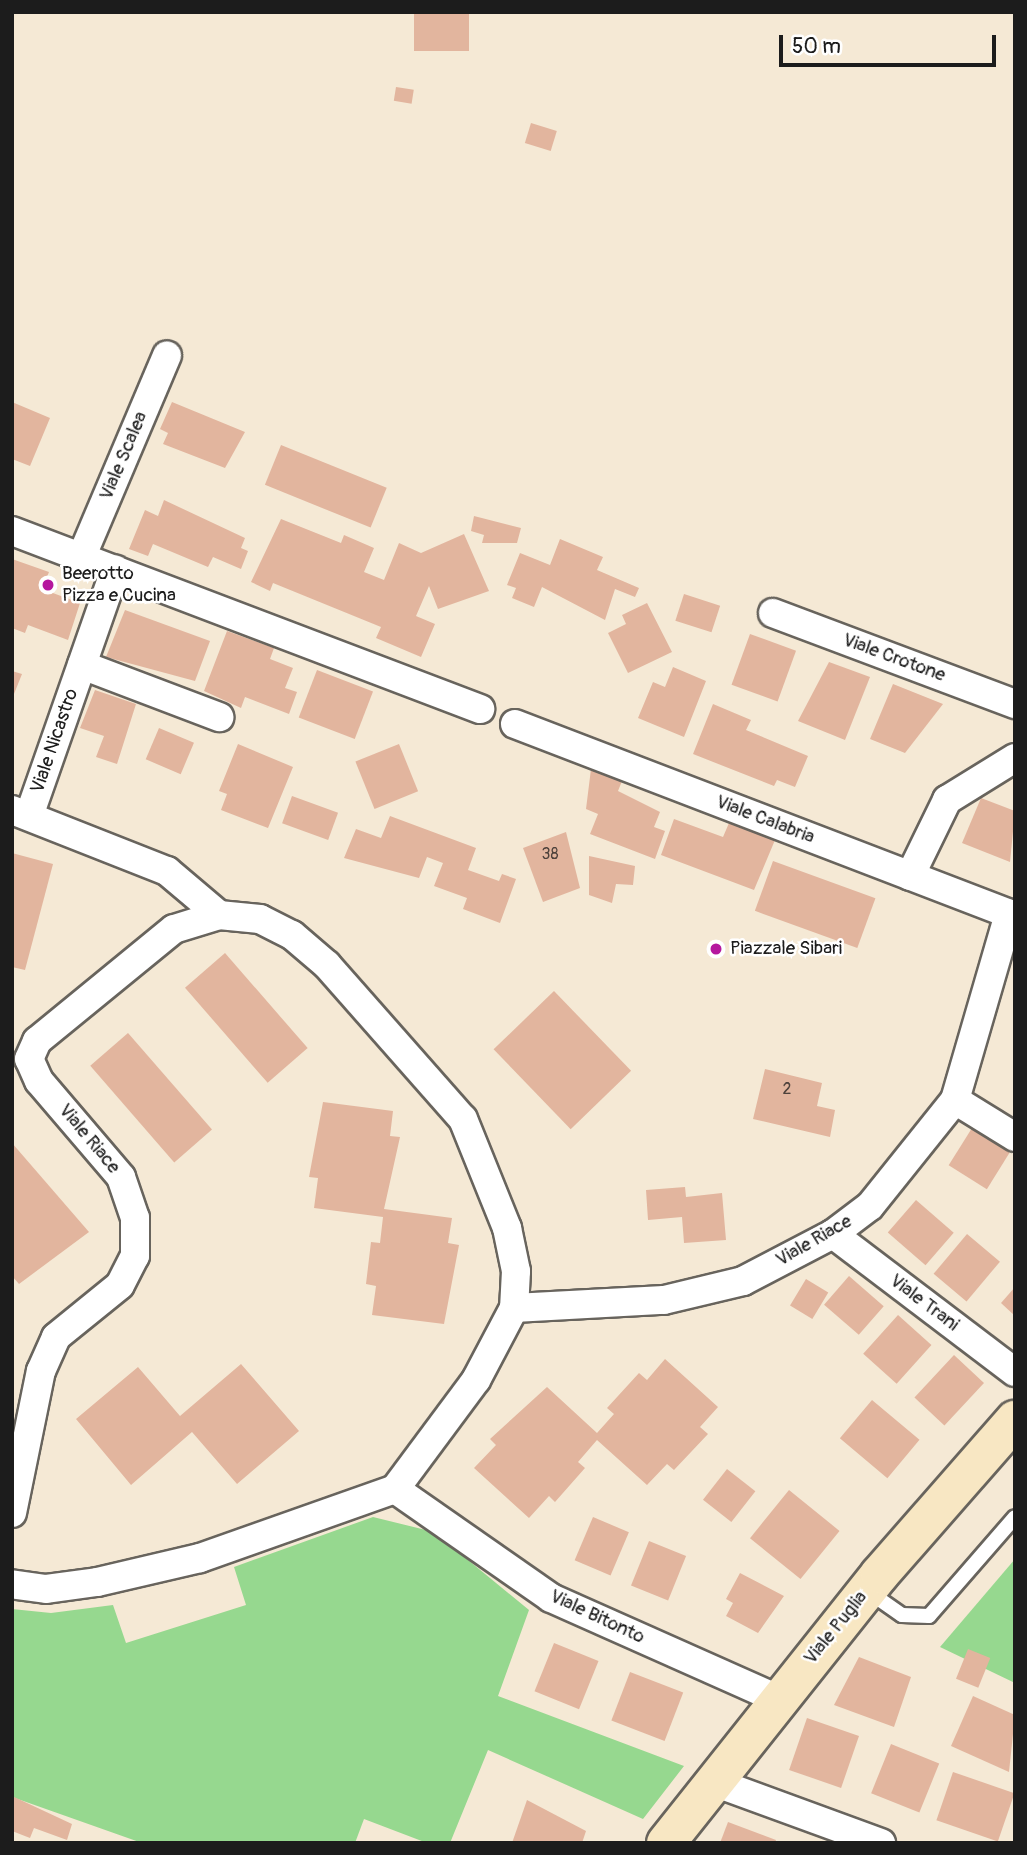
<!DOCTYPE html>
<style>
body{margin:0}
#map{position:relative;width:1027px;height:1855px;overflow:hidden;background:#f5e9d5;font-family:Pangolin,sans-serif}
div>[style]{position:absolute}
.green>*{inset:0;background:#96d88f}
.building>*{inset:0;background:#e2b59e;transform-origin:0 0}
.roads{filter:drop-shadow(2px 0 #68645d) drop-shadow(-2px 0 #68645d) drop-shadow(0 2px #68645d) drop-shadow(0 -2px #68645d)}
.lane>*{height:14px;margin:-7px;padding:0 7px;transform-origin:7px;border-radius:7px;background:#fff}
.street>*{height:28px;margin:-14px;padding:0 14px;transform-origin:14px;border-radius:14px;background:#fff}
.secondary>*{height:38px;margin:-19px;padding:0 19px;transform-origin:19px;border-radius:19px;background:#f8e7c3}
.dots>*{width:19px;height:19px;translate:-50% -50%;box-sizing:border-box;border:4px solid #fff;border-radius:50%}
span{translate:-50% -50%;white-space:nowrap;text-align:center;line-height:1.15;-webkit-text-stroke:5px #fff;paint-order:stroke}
.number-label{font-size:16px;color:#4e423c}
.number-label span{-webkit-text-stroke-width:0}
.street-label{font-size:19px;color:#1c1c1c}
.poi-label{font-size:19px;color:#1c1c1c}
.left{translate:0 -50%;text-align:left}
.frame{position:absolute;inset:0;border:14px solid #1c1c1c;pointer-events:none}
.scale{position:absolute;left:779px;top:35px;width:217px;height:32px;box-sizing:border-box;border:4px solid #1c1c1c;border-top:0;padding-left:9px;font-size:21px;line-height:24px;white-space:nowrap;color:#1c1c1c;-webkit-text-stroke:5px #fff;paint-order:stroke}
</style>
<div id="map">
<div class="green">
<i style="clip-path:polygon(373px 1517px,434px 1532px,529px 1610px,498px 1696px,684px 1766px,643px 1819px,488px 1750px,450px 1843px,427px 1843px,364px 1819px,355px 1843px,142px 1843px,12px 1797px,12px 1609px,51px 1613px,113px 1605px,126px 1643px,246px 1605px,234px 1567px)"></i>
<i style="clip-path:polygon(1015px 1559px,1015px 1683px,940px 1647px)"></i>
</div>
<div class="building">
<i style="left:414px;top:12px;width:55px;height:39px"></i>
<i style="left:396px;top:87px;width:18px;height:14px;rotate:9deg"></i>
<i style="left:531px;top:123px;width:27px;height:21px;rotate:17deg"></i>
<i style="clip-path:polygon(12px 402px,50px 418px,30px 466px,12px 459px)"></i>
<i style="clip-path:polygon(172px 402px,245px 432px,225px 468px,163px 444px,168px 433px,160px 429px)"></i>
<i style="left:281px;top:445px;width:114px;height:43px;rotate:22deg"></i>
<i style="clip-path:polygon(164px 500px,245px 538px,241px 548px,248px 551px,241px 569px,213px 557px,208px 567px,153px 544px,148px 556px,129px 549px,145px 510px,158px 516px)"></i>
<i style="clip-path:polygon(474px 516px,521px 528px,517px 543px,482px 543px,484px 535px,471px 531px)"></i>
<i style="clip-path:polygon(281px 519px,341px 543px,344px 535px,374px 548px,364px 572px,384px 580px,399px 543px,421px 553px,464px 534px,489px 591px,438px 609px,429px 586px,416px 616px,435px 624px,421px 657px,376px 638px,381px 627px,273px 583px,270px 591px,251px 582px)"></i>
<i style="clip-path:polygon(560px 539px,603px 557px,597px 570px,639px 588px,635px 597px,615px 589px,605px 620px,542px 587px,534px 607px,512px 598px,516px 588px,507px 585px,520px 553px,550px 565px)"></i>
<i style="clip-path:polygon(12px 559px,49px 572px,42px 589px,80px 603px,68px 640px,28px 625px,25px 633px,12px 628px)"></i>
<i style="left:684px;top:594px;width:38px;height:28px;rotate:18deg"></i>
<i style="clip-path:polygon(647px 603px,672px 652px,628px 673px,608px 633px,626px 624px,622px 615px)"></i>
<i style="clip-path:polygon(125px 610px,210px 641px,195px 681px,106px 657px)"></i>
<i style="clip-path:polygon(227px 631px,274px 648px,270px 659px,293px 668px,285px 688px,297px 692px,289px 714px,245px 697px,241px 708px,204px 691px)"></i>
<i style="left:750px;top:634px;width:49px;height:54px;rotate:20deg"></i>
<i style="clip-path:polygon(829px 662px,870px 677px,845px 740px,798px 721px)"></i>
<i style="clip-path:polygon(673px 667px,706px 681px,684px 737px,638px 718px,653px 682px,665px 687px)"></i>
<i style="left:317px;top:670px;width:60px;height:51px;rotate:21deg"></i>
<i style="clip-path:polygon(12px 671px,22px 674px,12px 699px)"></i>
<i style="clip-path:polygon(893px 684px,943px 704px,905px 753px,870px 739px)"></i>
<i style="clip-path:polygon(95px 690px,136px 704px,117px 764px,96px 757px,104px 736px,80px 728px)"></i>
<i style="clip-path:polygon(713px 704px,751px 720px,746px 730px,808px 756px,795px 787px,777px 780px,774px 786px,693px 754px)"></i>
<i style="left:159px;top:728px;width:38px;height:34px;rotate:23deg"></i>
<i style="clip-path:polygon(238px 744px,293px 767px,268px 828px,221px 810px,227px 794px,219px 791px)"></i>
<i style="left:399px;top:744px;width:51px;height:47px;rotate:68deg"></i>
<i style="clip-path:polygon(591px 769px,622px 781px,618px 791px,660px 812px,654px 827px,665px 831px,655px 859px,590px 834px,598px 814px,586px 809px)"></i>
<i style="left:292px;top:796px;width:49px;height:29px;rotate:20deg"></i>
<i style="clip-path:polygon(981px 798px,1015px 811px,1010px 862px,962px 843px)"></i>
<i style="clip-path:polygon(390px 816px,476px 848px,468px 870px,499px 881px,502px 874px,516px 879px,500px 923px,463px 909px,467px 898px,434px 886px,443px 863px,427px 857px,419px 878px,344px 858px,356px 829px,381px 838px)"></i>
<i style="clip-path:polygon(674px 819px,723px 837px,729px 823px,775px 840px,754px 890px,661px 855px)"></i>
<i style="clip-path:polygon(566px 832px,580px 888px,543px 902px,523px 848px)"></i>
<i style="clip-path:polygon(12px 853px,53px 864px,25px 970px,12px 967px)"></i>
<i style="clip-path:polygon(589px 856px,635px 866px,633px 885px,616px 884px,612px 903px,589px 895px)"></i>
<i style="left:773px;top:861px;width:109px;height:53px;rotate:20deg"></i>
<i style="left:225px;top:953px;width:126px;height:53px;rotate:49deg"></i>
<i style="left:554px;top:991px;width:111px;height:84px;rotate:46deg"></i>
<i style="left:128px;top:1033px;width:128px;height:50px;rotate:49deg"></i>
<i style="clip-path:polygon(765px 1069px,822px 1083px,817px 1106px,835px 1110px,830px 1137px,753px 1119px)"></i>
<i style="clip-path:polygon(323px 1102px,393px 1111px,390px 1136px,400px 1137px,384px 1209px,452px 1218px,448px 1243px,459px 1245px,444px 1324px,372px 1315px,376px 1286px,366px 1284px,371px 1242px,380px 1243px,383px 1217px,314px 1208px,318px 1178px,309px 1177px)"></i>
<i style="left:972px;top:1128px;width:45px;height:44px;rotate:32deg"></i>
<i style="clip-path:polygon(12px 1143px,89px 1232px,19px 1284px,12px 1276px)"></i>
<i style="clip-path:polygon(685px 1187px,686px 1197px,722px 1193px,726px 1240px,684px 1243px,682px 1217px,648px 1220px,646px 1190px)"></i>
<i style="left:916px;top:1200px;width:50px;height:43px;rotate:41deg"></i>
<i style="left:967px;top:1234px;width:43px;height:52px;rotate:40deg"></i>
<i style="left:849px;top:1276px;width:46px;height:38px;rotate:41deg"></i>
<i style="left:806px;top:1279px;width:26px;height:31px;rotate:31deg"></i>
<i style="clip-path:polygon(1015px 1287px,1015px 1316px,1001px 1303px)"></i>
<i style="left:898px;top:1315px;width:45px;height:52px;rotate:42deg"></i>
<i style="left:954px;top:1355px;width:41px;height:58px;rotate:43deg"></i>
<i style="clip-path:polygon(665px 1359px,718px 1407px,700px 1427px,708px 1434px,674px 1470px,667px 1464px,647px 1485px,597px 1440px,578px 1462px,585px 1468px,555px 1502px,549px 1496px,529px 1518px,474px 1468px,496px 1445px,490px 1439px,547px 1387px,597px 1433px,614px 1414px,607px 1408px,639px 1373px,647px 1380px)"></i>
<i style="clip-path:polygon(241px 1364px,299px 1431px,237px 1484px,192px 1432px,131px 1485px,76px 1419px,138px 1367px,180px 1416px)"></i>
<i style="left:872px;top:1400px;width:62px;height:50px;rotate:40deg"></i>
<i style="left:727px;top:1469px;width:36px;height:39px;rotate:38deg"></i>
<i style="left:789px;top:1490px;width:65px;height:62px;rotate:39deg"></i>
<i style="left:593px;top:1517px;width:39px;height:47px;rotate:23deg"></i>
<i style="left:649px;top:1541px;width:40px;height:48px;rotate:22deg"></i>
<i style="clip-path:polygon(740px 1573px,784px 1596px,758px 1633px,726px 1616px,733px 1603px,726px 1599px)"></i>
<i style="left:554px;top:1643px;width:48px;height:52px;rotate:22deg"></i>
<i style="left:968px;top:1649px;width:24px;height:32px;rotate:22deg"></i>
<i style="clip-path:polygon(859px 1657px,911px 1677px,894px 1727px,834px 1705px)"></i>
<i style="left:630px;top:1672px;width:57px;height:52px;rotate:21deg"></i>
<i style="clip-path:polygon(973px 1696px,1015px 1715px,1009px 1772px,951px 1746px)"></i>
<i style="left:807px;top:1718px;width:55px;height:55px;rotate:19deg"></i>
<i style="left:891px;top:1744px;width:52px;height:53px;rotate:22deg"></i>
<i style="left:953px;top:1772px;width:65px;height:51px;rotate:19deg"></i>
<i style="clip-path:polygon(12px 1796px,72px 1824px,67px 1840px,34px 1828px,30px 1838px,12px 1831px)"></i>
<i style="clip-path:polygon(527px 1800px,586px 1831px,582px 1843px,512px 1843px)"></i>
<i style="clip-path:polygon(728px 1822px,776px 1840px,775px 1843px,720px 1843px)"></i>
</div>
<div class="roads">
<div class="lane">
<i style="left:869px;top:1592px;width:40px;rotate:34.9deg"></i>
<i style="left:902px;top:1615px;width:27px;rotate:2deg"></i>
<i style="left:929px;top:1616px;width:131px;rotate:-49deg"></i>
</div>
<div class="street">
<i style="left:12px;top:531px;width:501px;rotate:20.82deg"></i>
<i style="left:81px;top:558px;width:220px;rotate:-67deg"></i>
<i style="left:773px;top:613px;width:259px;rotate:20.6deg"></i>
<i style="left:82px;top:665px;width:147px;rotate:20.8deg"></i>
<i style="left:515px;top:724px;width:536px;rotate:21.01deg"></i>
<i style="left:12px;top:810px;width:167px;rotate:21.5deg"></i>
<i style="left:167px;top:871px;width:68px;rotate:40.2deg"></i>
<i style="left:29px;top:816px;width:261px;rotate:-70.7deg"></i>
<i style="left:910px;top:876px;width:85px;rotate:-64deg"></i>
<i style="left:947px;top:800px;width:80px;rotate:-31.7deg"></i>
<i style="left:955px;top:1100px;width:70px;rotate:31.7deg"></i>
<i style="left:833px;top:1234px;width:228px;rotate:37.2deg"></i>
<i style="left:514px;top:1308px;width:150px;rotate:-3.1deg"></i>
<i style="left:664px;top:1300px;width:81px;rotate:-13.5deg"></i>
<i style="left:743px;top:1281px;width:102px;rotate:-27.6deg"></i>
<i style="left:833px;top:1234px;width:46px;rotate:-37.1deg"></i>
<i style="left:870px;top:1206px;width:136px;rotate:-51.3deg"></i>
<i style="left:955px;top:1100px;width:194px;rotate:-73.8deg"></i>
<i style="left:395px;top:1489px;width:190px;rotate:34.9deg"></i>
<i style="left:551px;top:1598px;width:248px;rotate:24deg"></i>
<i style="left:12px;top:1513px;width:145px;rotate:-78.5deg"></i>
<i style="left:41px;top:1371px;width:37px;rotate:-66deg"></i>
<i style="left:56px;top:1337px;width:82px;rotate:-39.1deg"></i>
<i style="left:120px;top:1285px;width:33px;rotate:-63deg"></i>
<i style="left:135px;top:1256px;width:38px;rotate:-90deg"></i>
<i style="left:135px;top:1218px;width:43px;rotate:-108.9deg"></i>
<i style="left:121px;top:1177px;width:126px;rotate:-130.5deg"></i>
<i style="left:39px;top:1081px;width:24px;rotate:-114deg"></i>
<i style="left:29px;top:1059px;width:20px;rotate:-66deg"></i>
<i style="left:37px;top:1041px;width:177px;rotate:-39.3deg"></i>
<i style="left:174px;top:929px;width:47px;rotate:-17.3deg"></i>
<i style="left:219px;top:915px;width:41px;rotate:5.6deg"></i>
<i style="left:260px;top:919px;width:36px;rotate:27deg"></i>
<i style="left:292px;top:935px;width:46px;rotate:40.6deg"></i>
<i style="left:327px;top:965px;width:205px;rotate:48.6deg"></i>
<i style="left:463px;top:1119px;width:118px;rotate:68deg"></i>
<i style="left:507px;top:1228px;width:44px;rotate:78.2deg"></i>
<i style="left:516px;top:1271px;width:37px;rotate:93deg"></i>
<i style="left:514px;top:1308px;width:81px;rotate:117.8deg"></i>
<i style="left:476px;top:1380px;width:136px;rotate:126.6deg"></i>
<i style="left:395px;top:1489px;width:207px;rotate:160.5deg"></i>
<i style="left:200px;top:1558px;width:106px;rotate:166.9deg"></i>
<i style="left:97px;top:1582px;width:51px;rotate:172.2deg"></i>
<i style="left:46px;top:1589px;width:34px;rotate:-172deg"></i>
<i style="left:714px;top:1782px;width:178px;rotate:20.1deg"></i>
</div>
<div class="secondary">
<i style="left:666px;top:1843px;width:344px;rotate:-51.5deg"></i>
<i style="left:880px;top:1574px;width:205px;rotate:-48.8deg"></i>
</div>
</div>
<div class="dots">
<i style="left:48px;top:585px;background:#b5179e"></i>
<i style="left:716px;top:949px;background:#b5179e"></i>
</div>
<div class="number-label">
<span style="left:550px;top:854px">38</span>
<span style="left:787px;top:1089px">2</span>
</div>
<div class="street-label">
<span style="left:124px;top:456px;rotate:-67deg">Viale Scalea</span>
<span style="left:894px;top:658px;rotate:20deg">Viale Crotone</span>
<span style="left:55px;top:741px;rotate:-71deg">Viale Nicastro</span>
<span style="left:765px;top:820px;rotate:21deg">Viale Calabria</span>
<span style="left:89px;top:1139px;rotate:50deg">Viale Riace</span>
<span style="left:814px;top:1241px;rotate:-30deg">Viale Riace</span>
<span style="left:924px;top:1303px;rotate:37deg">Viale Trani</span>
<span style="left:597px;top:1617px;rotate:25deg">Viale Bitonto</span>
<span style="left:836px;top:1628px;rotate:-51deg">Viale Puglia</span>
</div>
<div class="poi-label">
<span class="left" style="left:62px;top:585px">Beerotto<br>Pizza e Cucina</span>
<span class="left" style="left:730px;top:949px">Piazzale Sibari</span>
</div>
<div class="frame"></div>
<div class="scale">50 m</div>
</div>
